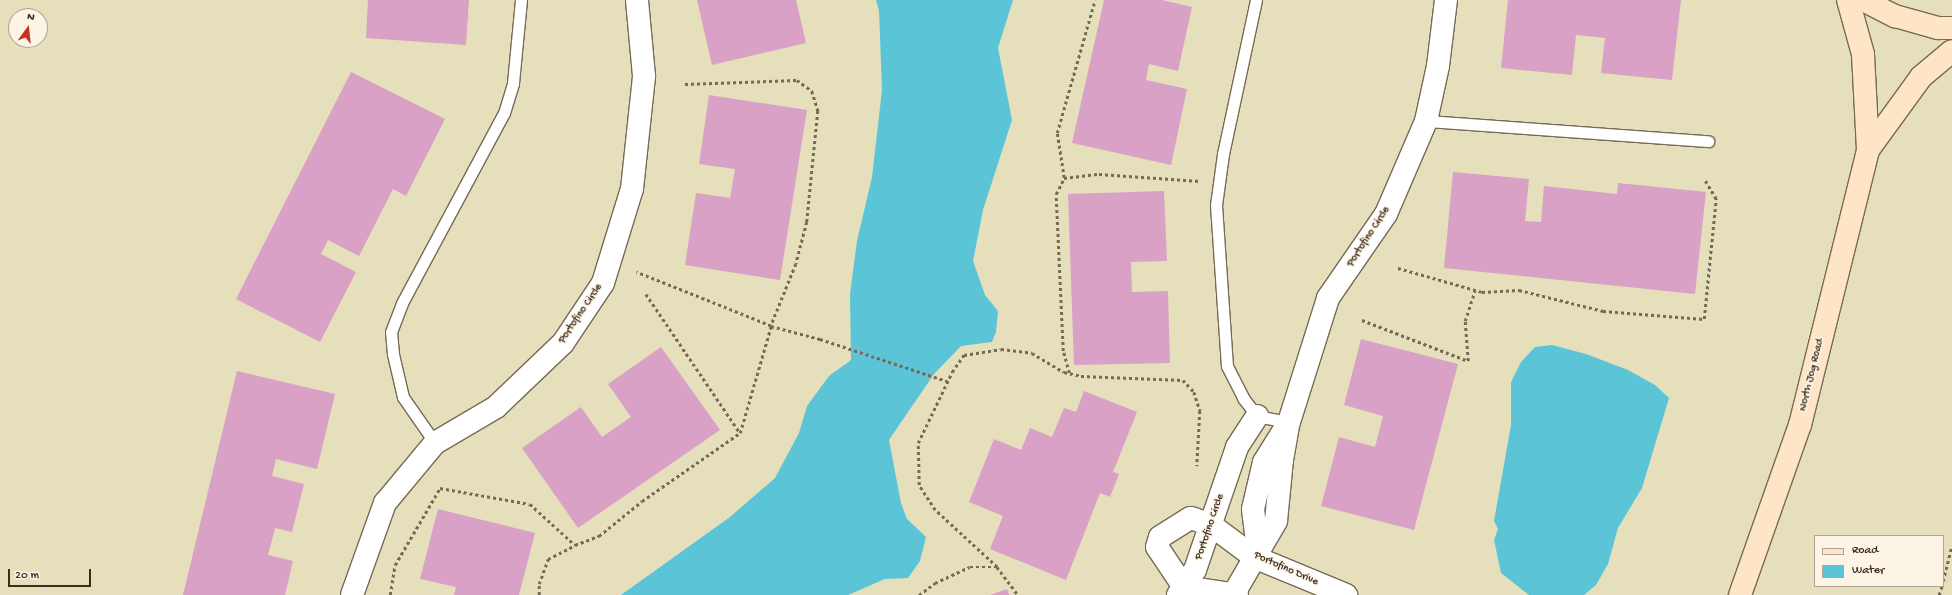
<!DOCTYPE html>
<style>
body{margin:0}
#map{position:relative;width:1952px;height:595px;overflow:hidden;background:#e6dfbb;font-family:"Gochi Hand",sans-serif}
div>[style]{position:absolute}
.water>*{inset:0;background:#5bc4d7}
.building>*{inset:0;background:#d9a1c5}
.path>*{height:2.5px;margin-top:-1.25px;transform-origin:0;background:repeating-linear-gradient(90deg,#776955 0 3px,transparent 0 6px)}
.roads{filter:drop-shadow(1px 0 #776955) drop-shadow(-1px 0 #776955) drop-shadow(0 1px #776955) drop-shadow(0 -1px #776955)}
.lane>*{height:11px;margin:-5.5px;padding:0 5.5px;transform-origin:5.5px;border-radius:5.5px;background:#fff}
.street>*{height:22px;margin:-11px;padding:0 11px;transform-origin:11px;border-radius:11px;background:#fff}
.secondary>*{height:22px;margin:-11px;padding:0 11px;transform-origin:11px;border-radius:11px;background:#fde5c5}
span{translate:-50% -50%;white-space:nowrap;text-align:center;line-height:1.15;-webkit-text-stroke:3px #fcf5e5;paint-order:stroke}
.street-label{font-size:11px;color:#3b2a1e}
.legend{position:absolute;left:1814px;top:535px;width:130px;height:52px;box-sizing:border-box;background:#fcf5e5;border:1px solid #afa495;margin:0;padding:5px 7px;list-style:none;font-size:12px;color:#3b2a1e}
.legend li{display:flex;align-items:center;gap:8px;height:20px}
.legend b{width:20px;border:1px solid #afa495}
.north{position:absolute;left:8px;top:8px;width:40px;height:40px;box-sizing:border-box;background:#fcf5e5;border:1px solid #afa495;border-radius:50%;rotate:15deg;font-size:11px;font-weight:700;line-height:16px;text-align:center;color:#3b2a1e}
.north::after{content:'';display:block;margin:auto;width:14px;height:18px;background:#c8321e;clip-path:polygon(50% 0,100% 100%,50% 72%,0 100%)}
.scale{position:absolute;left:8px;top:569px;width:83px;height:18px;box-sizing:border-box;border:2px solid #3b2a1e;border-top:0;padding-left:5px;font-size:12px;line-height:14px;white-space:nowrap;color:#3b2a1e;-webkit-text-stroke:3px #fcf5e5;paint-order:stroke}
</style>
<div id="map">
<div class="water">
<i style="clip-path:polygon(876px 0,1013px 0,998px 48px,1012px 120px,983px 210px,973px 261px,985px 295px,998px 311px,996px 332px,992px 342px,961px 346px,934px 374px,889px 440px,901px 503px,907px 519px,926px 537px,920px 561px,908px 578px,885px 579px,848px 595px,621px 595px,730px 517px,775px 478px,799px 433px,807px 406px,829px 376px,851px 360px,850px 294px,857px 241px,872px 177px,882px 90px,879px 11px)"></i>
<i style="clip-path:polygon(1552px 345px,1586px 354px,1628px 370px,1655px 385px,1669px 398px,1642px 488px,1618px 528px,1608px 564px,1596px 585px,1584px 595px,1529px 595px,1501px 573px,1494px 540px,1498px 529px,1494px 521px,1511px 425px,1511px 382px,1521px 362px,1535px 347px)"></i>
</div>
<div class="building">
<i style="clip-path:polygon(368px 0,469px 0,466px 45px,366px 38px)"></i>
<i style="clip-path:polygon(697px 0,796px 0,806px 43px,712px 65px)"></i>
<i style="clip-path:polygon(1104px 0,1162px 0,1192px 7px,1178px 71px,1149px 64px,1146px 80px,1187px 89px,1171px 165px,1072px 143px)"></i>
<i style="clip-path:polygon(1508px 0,1681px 0,1672px 80px,1601px 73px,1605px 38px,1576px 35px,1572px 75px,1501px 68px)"></i>
<i style="clip-path:polygon(351px 72px,445px 119px,406px 196px,393px 189px,359px 256px,328px 240px,321px 254px,356px 272px,320px 342px,236px 299px)"></i>
<i style="clip-path:polygon(709px 95px,807px 110px,780px 280px,685px 265px,696px 193px,730px 198px,735px 169px,699px 164px)"></i>
<i style="clip-path:polygon(1453px 172px,1529px 179px,1525px 221px,1541px 222px,1544px 186px,1617px 194px,1618px 183px,1706px 192px,1695px 294px,1444px 268px)"></i>
<i style="clip-path:polygon(1164px 191px,1167px 261px,1131px 262px,1132px 292px,1168px 291px,1170px 363px,1074px 365px,1068px 194px)"></i>
<i style="clip-path:polygon(1361px 339px,1458px 364px,1414px 530px,1321px 506px,1339px 437px,1375px 447px,1383px 416px,1344px 405px)"></i>
<i style="clip-path:polygon(661px 347px,720px 430px,578px 528px,522px 448px,581px 407px,602px 437px,631px 417px,608px 384px)"></i>
<i style="clip-path:polygon(237px 371px,335px 394px,317px 469px,276px 459px,272px 476px,304px 484px,292px 532px,275px 528px,268px 555px,293px 561px,285px 595px,183px 595px)"></i>
<i style="clip-path:polygon(1084px 391px,1137px 412px,1113px 472px,1119px 474px,1110px 497px,1100px 493px,1066px 580px,990px 549px,1003px 516px,969px 502px,994px 439px,1021px 450px,1030px 428px,1052px 437px,1064px 408px,1076px 412px)"></i>
<i style="clip-path:polygon(438px 509px,535px 533px,519px 595px,454px 595px,456px 587px,420px 579px)"></i>
<i style="clip-path:polygon(1007px 589px,1009px 595px,990px 595px)"></i>
</div>
<div class="path">
<i style="left:685px;top:84px;width:112px;rotate:-2deg"></i>
<i style="left:797px;top:80px;width:19px;rotate:36deg"></i>
<i style="left:812px;top:91px;width:21px;rotate:73deg"></i>
<i style="left:818px;top:111px;width:112px;rotate:95.7deg"></i>
<i style="left:807px;top:222px;width:43px;rotate:104.7deg"></i>
<i style="left:796px;top:264px;width:67px;rotate:112deg"></i>
<i style="left:771px;top:326px;width:51px;rotate:14.9deg"></i>
<i style="left:820px;top:339px;width:134px;rotate:18.3deg"></i>
<i style="left:1064px;top:178px;width:46px;rotate:-98.8deg"></i>
<i style="left:1057px;top:133px;width:138px;rotate:-74.1deg"></i>
<i style="left:1398px;top:268px;width:87px;rotate:15.9deg"></i>
<i style="left:1482px;top:292px;width:37px;rotate:-3deg"></i>
<i style="left:1519px;top:290px;width:87px;rotate:14deg"></i>
<i style="left:1603px;top:311px;width:101px;rotate:4.5deg"></i>
<i style="left:1704px;top:319px;width:121px;rotate:-84.3deg"></i>
<i style="left:1716px;top:199px;width:21px;rotate:-121deg"></i>
<i style="left:646px;top:294px;width:168px;rotate:55.9deg"></i>
<i style="left:1362px;top:320px;width:114px;rotate:21.1deg"></i>
<i style="left:1468px;top:361px;width:40px;rotate:-94.3deg"></i>
<i style="left:1465px;top:321px;width:32px;rotate:-72deg"></i>
<i style="left:1069px;top:373px;width:23px;rotate:-105deg"></i>
<i style="left:1063px;top:351px;width:157px;rotate:-92.6deg"></i>
<i style="left:1056px;top:194px;width:18px;rotate:-63deg"></i>
<i style="left:1064px;top:178px;width:35px;rotate:-7deg"></i>
<i style="left:1099px;top:174px;width:101px;rotate:4deg"></i>
<i style="left:997px;top:567px;width:84px;rotate:-137.4deg"></i>
<i style="left:935px;top:510px;width:30px;rotate:-123deg"></i>
<i style="left:919px;top:485px;width:42px;rotate:-91.4deg"></i>
<i style="left:918px;top:443px;width:79px;rotate:-64.4deg"></i>
<i style="left:952px;top:372px;width:21px;rotate:-55deg"></i>
<i style="left:964px;top:355px;width:37px;rotate:-9deg"></i>
<i style="left:1001px;top:349px;width:31px;rotate:7deg"></i>
<i style="left:1032px;top:353px;width:37px;rotate:31deg"></i>
<i style="left:1064px;top:372px;width:17px;rotate:13deg"></i>
<i style="left:1081px;top:376px;width:102px;rotate:2.2deg"></i>
<i style="left:1183px;top:380px;width:16px;rotate:47deg"></i>
<i style="left:1194px;top:392px;width:20px;rotate:72deg"></i>
<i style="left:1200px;top:411px;width:55px;rotate:93.1deg"></i>
<i style="left:1943px;top:581px;width:36px;rotate:-76deg"></i>
<i style="left:390px;top:595px;width:30px;rotate:-81deg"></i>
<i style="left:395px;top:565px;width:89px;rotate:-59.7deg"></i>
<i style="left:440px;top:488px;width:91px;rotate:10.1deg"></i>
<i style="left:530px;top:504px;width:61px;rotate:42.3deg"></i>
<i style="left:539px;top:595px;width:11px;rotate:-90deg"></i>
<i style="left:539px;top:584px;width:27px;rotate:-70deg"></i>
<i style="left:548px;top:559px;width:30px;rotate:-27deg"></i>
<i style="left:575px;top:545px;width:26px;rotate:-21deg"></i>
<i style="left:599px;top:536px;width:55px;rotate:-39.1deg"></i>
<i style="left:642px;top:501px;width:119px;rotate:-34.8deg"></i>
<i style="left:740px;top:433px;width:111px;rotate:-73.8deg"></i>
<i style="left:771px;top:326px;width:145px;rotate:-158.2deg"></i>
<i style="left:919px;top:595px;width:20px;rotate:-37deg"></i>
<i style="left:935px;top:583px;width:38px;rotate:-25deg"></i>
<i style="left:970px;top:567px;width:27px"></i>
<i style="left:997px;top:567px;width:35px;rotate:53deg"></i>
<i style="left:1939px;top:595px;width:9px;rotate:-72deg"></i>
</div>
<div class="roads">
<div class="lane">
<i style="left:1256px;top:0;width:157px;rotate:102.1deg"></i>
<i style="left:1223px;top:154px;width:51px;rotate:97.8deg"></i>
<i style="left:1216px;top:205px;width:161px;rotate:86.1deg"></i>
<i style="left:1227px;top:366px;width:36px;rotate:63deg"></i>
<i style="left:1243px;top:398px;width:23px;rotate:52deg"></i>
<i style="left:1257px;top:416px;width:33px;rotate:11deg"></i>
<i style="left:1426px;top:121px;width:283px;rotate:4.1deg"></i>
<i style="left:435px;top:443px;width:56px;rotate:-124.8deg"></i>
<i style="left:403px;top:397px;width:44px;rotate:-103.1deg"></i>
<i style="left:393px;top:354px;width:22px;rotate:-95deg"></i>
<i style="left:391px;top:332px;width:31px;rotate:-69deg"></i>
<i style="left:402px;top:303px;width:216px;rotate:-61.8deg"></i>
<i style="left:504px;top:113px;width:31px;rotate:-73deg"></i>
<i style="left:513px;top:83px;width:83px;rotate:-84.5deg"></i>
</div>
<div class="street">
<i style="left:1258px;top:550px;width:41px;rotate:-97deg"></i>
<i style="left:1253px;top:509px;width:48px;rotate:-76.8deg"></i>
<i style="left:1264px;top:462px;width:36px;rotate:-58deg"></i>
<i style="left:352px;top:595px;width:98px;rotate:-70.3deg"></i>
<i style="left:385px;top:503px;width:78px;rotate:-50.2deg"></i>
<i style="left:435px;top:443px;width:71px;rotate:-30.5deg"></i>
<i style="left:496px;top:407px;width:93px;rotate:-43.7deg"></i>
<i style="left:563px;top:343px;width:72px;rotate:-56.3deg"></i>
<i style="left:603px;top:283px;width:98px;rotate:-72.9deg"></i>
<i style="left:632px;top:189px;width:114px;rotate:-83.9deg"></i>
<i style="left:644px;top:76px;width:76px;rotate:-95.3deg"></i>
<i style="left:1178px;top:595px;width:30px;rotate:-56deg"></i>
<i style="left:1195px;top:570px;width:130px;rotate:-71.1deg"></i>
<i style="left:1237px;top:447px;width:37px;rotate:-57deg"></i>
<i style="left:1233px;top:595px;width:86px;rotate:-59.8deg"></i>
<i style="left:1276px;top:521px;width:61px;rotate:-84.4deg"></i>
<i style="left:1282px;top:460px;width:39px;rotate:-80deg"></i>
<i style="left:1289px;top:422px;width:130px;rotate:-72.5deg"></i>
<i style="left:1328px;top:298px;width:102px;rotate:-55.4deg"></i>
<i style="left:1386px;top:214px;width:101px;rotate:-66.7deg"></i>
<i style="left:1426px;top:121px;width:56px;rotate:-77.7deg"></i>
<i style="left:1438px;top:66px;width:66px;rotate:-83.1deg"></i>
<i style="left:1237px;top:595px;width:54px;rotate:-171.4deg"></i>
<i style="left:1184px;top:587px;width:48px;rotate:-124deg"></i>
<i style="left:1157px;top:547px;width:10px;rotate:-73deg"></i>
<i style="left:1160px;top:537px;width:36px;rotate:-32deg"></i>
<i style="left:1191px;top:518px;width:21px;rotate:19deg"></i>
<i style="left:1211px;top:525px;width:54px;rotate:36.7deg"></i>
<i style="left:1254px;top:557px;width:100px;rotate:22.4deg"></i>
</div>
<div class="secondary">
<i style="left:1863px;top:0;width:36px;rotate:27deg"></i>
<i style="left:1895px;top:16px;width:45px;rotate:15.6deg"></i>
<i style="left:1938px;top:28px;width:14px"></i>
<i style="left:1868px;top:150px;width:90px;rotate:-54deg"></i>
<i style="left:1921px;top:77px;width:40px;rotate:-40deg"></i>
<i style="left:1740px;top:595px;width:180px;rotate:-70.6deg"></i>
<i style="left:1800px;top:425px;width:283px;rotate:-76.1deg"></i>
<i style="left:1868px;top:150px;width:96px;rotate:-93deg"></i>
<i style="left:1863px;top:54px;width:56px;rotate:-105.5deg"></i>
</div>
</div>
<div class="street-label">
<span style="left:1369px;top:237px;rotate:-57deg">Portofino Circle</span>
<span style="left:581px;top:314px;rotate:-56deg">Portofino Circle</span>
<span style="left:1812px;top:375px;rotate:-76deg">North Jog Road</span>
<span style="left:1210px;top:527px;rotate:-71deg">Portofino Circle</span>
<span style="left:1286px;top:569px;rotate:24deg">Portofino Drive</span>
</div>
<ul class="legend">
<li><b style="height:5px;background:#fde5c5"></b>Road</li>
<li><b style="height:11px;background:#5bc4d7"></b>Water</li>
</ul>
<div class="north">N</div>
<div class="scale">20 m</div>
</div>
